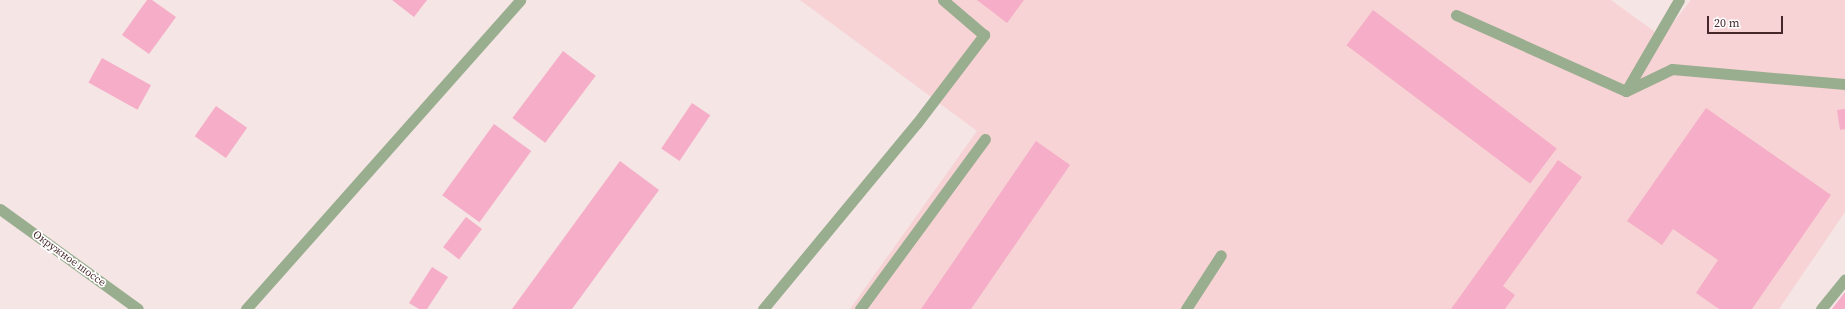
<!DOCTYPE html>
<meta charset="utf-8">
<style>
body{margin:0}
#map{position:relative;width:1845px;height:309px;overflow:hidden;background:#f5e5e5;font-family:"Source Serif 4",serif}
div>[style]{position:absolute}
.built>*{inset:0;background:#f7d3d5}
.building>*{inset:0;background:#f5adc8;transform-origin:0 0}
.service>*{height:11px;margin:-5.5px;padding:0 5.5px;transform-origin:5.5px;border-radius:5.5px;background:#99ad8f}
.minor>*{height:11px;margin:-5.5px;padding:0 5.5px;transform-origin:5.5px;border-radius:5.5px;background:#99ad8f}
.tertiary>*{height:11px;margin:-5.5px;padding:0 5.5px;transform-origin:5.5px;border-radius:5.5px;background:#99ad8f}
span{translate:-50% -50%;white-space:nowrap;text-align:center;line-height:1.15;-webkit-text-stroke:3.5px #fff;paint-order:stroke}
.street-label{font-size:11px;color:#46282a}
.scale{position:absolute;left:1707px;top:16px;width:76px;height:18px;box-sizing:border-box;border:2px solid #46282a;border-top:0;padding-left:5px;font-size:12px;line-height:14px;white-space:nowrap;color:#46282a;-webkit-text-stroke:3px #fff;paint-order:stroke}
</style>
<div id="map">
<div class="built">
<i style="clip-path:polygon(800px 0,1611px 0,1662px 37px,1691px 0,1845px 0,1845px 212px,1779px 309px,850px 309px,977px 131px)"></i>
</div>
<div class="building">
<i style="clip-path:polygon(147px 0,152px 0,176px 17px,149px 54px,122px 35px)"></i>
<i style="clip-path:polygon(392px 0,427px 0,414px 17px)"></i>
<i style="clip-path:polygon(977px 0,1024px 0,1007px 23px)"></i>
<i style="left:1373px;top:10px;width:230px;height:44px;rotate:37deg"></i>
<i style="left:563px;top:51px;width:41px;height:84px;rotate:37deg"></i>
<i style="left:102px;top:58px;width:56px;height:28px;rotate:29deg"></i>
<i style="left:692px;top:103px;width:22px;height:55px;rotate:34deg"></i>
<i style="left:216px;top:106px;width:38px;height:37px;rotate:35deg"></i>
<i style="clip-path:polygon(1706px 108px,1831px 195px,1752px 309px,1719px 309px,1696px 293px,1718px 260px,1673px 229px,1662px 245px,1627px 221px)"></i>
<i style="clip-path:polygon(1845px 109px,1845px 129px,1840px 130px,1837px 110px)"></i>
<i style="left:494px;top:124px;width:46px;height:88px;rotate:36deg"></i>
<i style="clip-path:polygon(1036px 141px,1070px 165px,971px 309px,921px 309px)"></i>
<i style="clip-path:polygon(1558px 160px,1582px 177px,1503px 286px,1515px 295px,1505px 309px,1451px 309px)"></i>
<i style="clip-path:polygon(620px 161px,659px 190px,572px 309px,512px 309px)"></i>
<i style="left:466px;top:217px;width:20px;height:38px;rotate:37deg"></i>
<i style="clip-path:polygon(432px 267px,448px 277px,427px 309px,419px 309px,409px 303px)"></i>
<i style="clip-path:polygon(1845px 292px,1845px 309px,1832px 309px)"></i>
</div>
<div class="service">
<i style="left:1456px;top:15px;width:186px;rotate:24.1deg"></i>
<i style="left:1626px;top:91px;width:51px;rotate:-25.6deg"></i>
<i style="left:1672px;top:69px;width:174px;rotate:5deg"></i>
<i style="left:1626px;top:91px;width:105px;rotate:-59.8deg"></i>
<i style="left:763px;top:309px;width:241px;rotate:-50.4deg"></i>
<i style="left:917px;top:123px;width:111px;rotate:-52.7deg"></i>
<i style="left:984px;top:35px;width:54px;rotate:-139.5deg"></i>
<i style="left:860px;top:309px;width:211px;rotate:-53.7deg"></i>
<i style="left:1186px;top:309px;width:64px;rotate:-57.1deg"></i>
<i style="left:1821px;top:309px;width:38px;rotate:-51deg"></i>
</div>
<div class="minor">
<i style="left:246px;top:309px;width:413px;rotate:-48.4deg"></i>
</div>
<div class="tertiary">
<i style="left:0;top:209px;width:170px;rotate:35.9deg"></i>
</div>
<div class="street-label">
<span style="left:69px;top:259px;rotate:36deg">Окружное шоссе</span>
</div>
<div class="scale">20 m</div>
</div>
